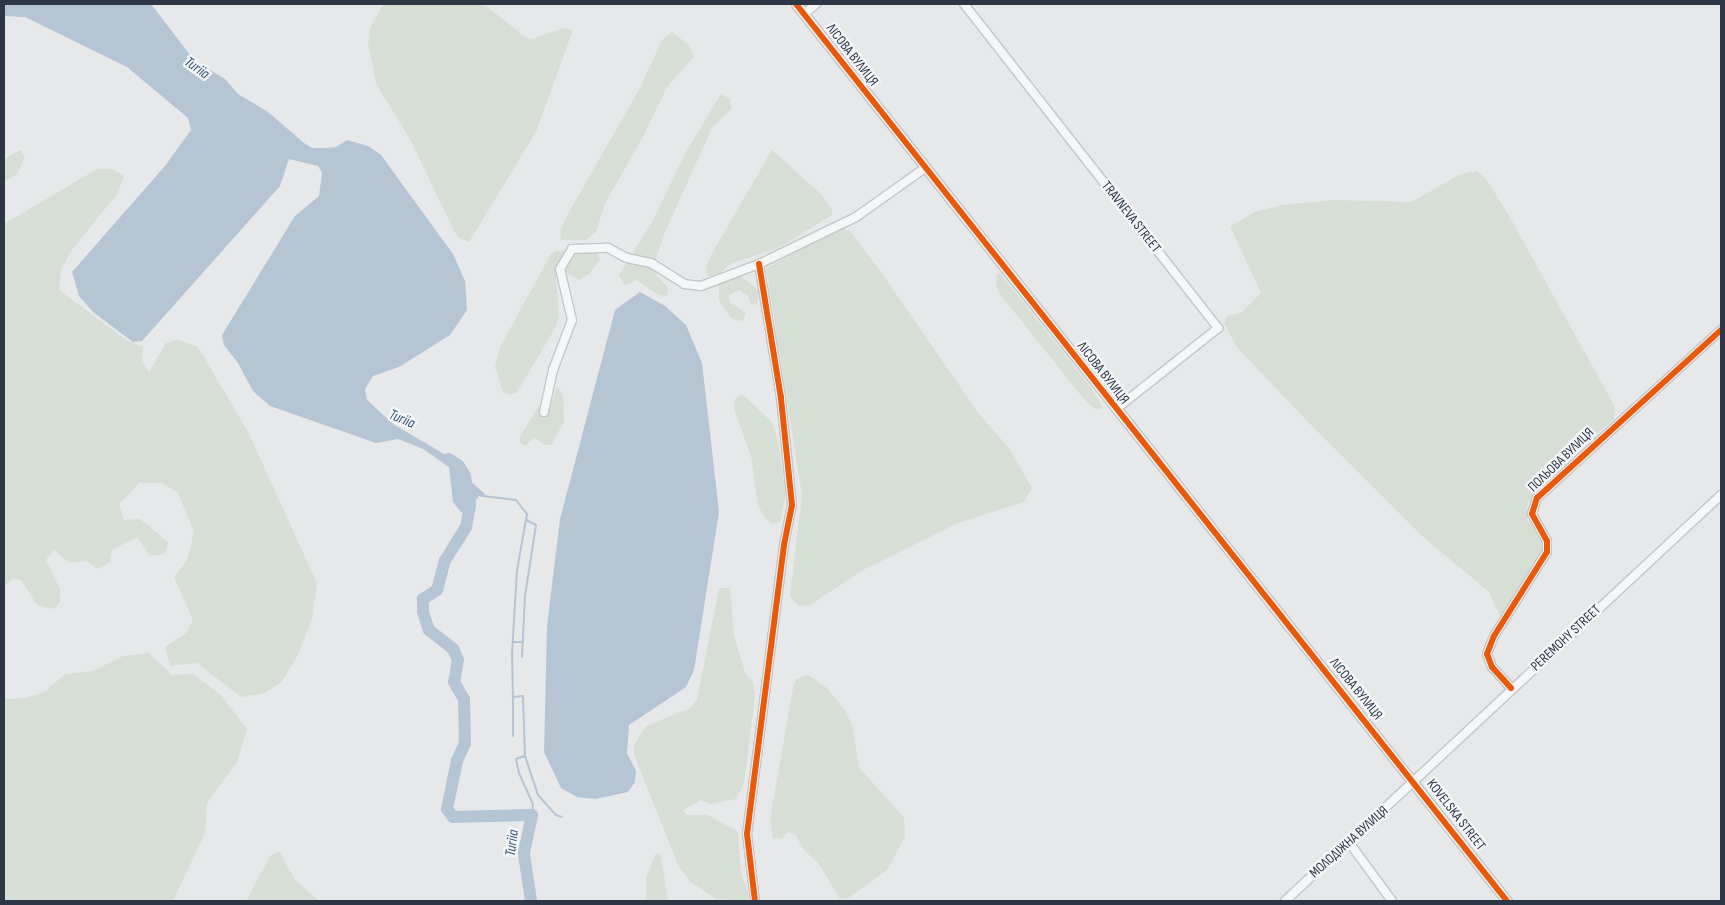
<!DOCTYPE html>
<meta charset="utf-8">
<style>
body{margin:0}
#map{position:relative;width:1725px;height:905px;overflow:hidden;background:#e6e8ea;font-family:"Sofia Sans Condensed",sans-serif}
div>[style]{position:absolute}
.green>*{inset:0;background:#d7ded6}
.water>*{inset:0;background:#b6c5d4}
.stream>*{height:2px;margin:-1px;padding:0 1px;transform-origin:1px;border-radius:1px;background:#b6c5d4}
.river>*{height:12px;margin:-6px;padding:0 6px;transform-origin:6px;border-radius:6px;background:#b6c5d4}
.roads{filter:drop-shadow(1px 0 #c4c6c8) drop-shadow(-1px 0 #c4c6c8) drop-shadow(0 1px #c4c6c8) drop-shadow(0 -1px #c4c6c8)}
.minor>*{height:8px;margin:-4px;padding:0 4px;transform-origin:4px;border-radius:4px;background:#f5f6f7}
.tertiary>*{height:9px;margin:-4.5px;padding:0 4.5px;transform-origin:4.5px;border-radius:4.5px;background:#f5f6f7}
.cycleway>*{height:6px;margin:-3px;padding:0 3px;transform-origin:3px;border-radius:3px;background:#e8590c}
span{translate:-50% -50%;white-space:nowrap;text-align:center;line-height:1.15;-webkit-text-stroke:5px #f4f6f9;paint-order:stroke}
.street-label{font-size:14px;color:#2c3644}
.water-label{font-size:15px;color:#375677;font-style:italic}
.frame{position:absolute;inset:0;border:5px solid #2c3644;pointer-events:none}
</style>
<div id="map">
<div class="green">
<i style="clip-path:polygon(383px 4px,484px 4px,525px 37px,533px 39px,563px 28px,573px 30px,536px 132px,469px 242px,458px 238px,454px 231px,410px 139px,376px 84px,368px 43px,370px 28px)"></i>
<i style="clip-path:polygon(672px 32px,689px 45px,694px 56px,667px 87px,644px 135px,605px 203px,596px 232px,586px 240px,561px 240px,560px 231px,569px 212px,639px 90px,662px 40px)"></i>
<i style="clip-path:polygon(721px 94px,730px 99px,731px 109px,712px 128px,665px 232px,652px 270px,668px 288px,667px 296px,657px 294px,637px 280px,625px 285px,619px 275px,652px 222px,687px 150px)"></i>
<i style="clip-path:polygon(20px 150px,25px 157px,17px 174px,4px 182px,4px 159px)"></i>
<i style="clip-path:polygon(772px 150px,822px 195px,832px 210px,832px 215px,780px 247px,730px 264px,717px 276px,708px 276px,706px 267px,711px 255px)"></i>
<i style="clip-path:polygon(97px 169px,112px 169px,124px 176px,118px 193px,71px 251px,61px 270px,59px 290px,126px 340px,143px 347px,142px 362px,149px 372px,166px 343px,178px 340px,196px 346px,203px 355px,249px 434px,317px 583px,312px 619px,298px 655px,281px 683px,262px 694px,241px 697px,197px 663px,170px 666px,165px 647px,186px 633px,193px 620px,174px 577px,187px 560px,194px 532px,178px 493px,162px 483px,139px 483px,119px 504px,124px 520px,140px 519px,168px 542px,165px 554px,150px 556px,137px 537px,112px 550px,110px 562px,97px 569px,86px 561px,69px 563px,54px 550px,46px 560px,60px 589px,60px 602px,54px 609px,37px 605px,22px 581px,13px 578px,4px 586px,4px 224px)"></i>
<i style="clip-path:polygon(1477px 171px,1487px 180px,1512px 221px,1615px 407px,1614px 419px,1543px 479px,1534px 492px,1527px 506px,1527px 519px,1544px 543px,1543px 554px,1509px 613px,1501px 619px,1489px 592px,1421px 535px,1304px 418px,1236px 346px,1224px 323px,1228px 316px,1242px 312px,1261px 293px,1230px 226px,1257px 211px,1282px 205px,1334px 200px,1412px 202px,1460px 174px)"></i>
<i style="clip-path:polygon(840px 228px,850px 231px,881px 272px,979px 414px,1009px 448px,1032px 488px,1024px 502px,958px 523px,865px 569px,808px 606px,798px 605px,790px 596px,802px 495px,766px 268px)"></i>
<i style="clip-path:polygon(556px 251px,597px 252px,600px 259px,589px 274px,579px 280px,568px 273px,556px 277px,559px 317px,554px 330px,517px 392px,510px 395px,503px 392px,495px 366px,500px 347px,551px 254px)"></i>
<i style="clip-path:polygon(735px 272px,759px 290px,757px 305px,751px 304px,748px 296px,739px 290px,729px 295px,730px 302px,746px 313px,743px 321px,731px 319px,719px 300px,719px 283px)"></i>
<i style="clip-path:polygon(1000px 273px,1092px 389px,1103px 408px,1096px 409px,1087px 403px,999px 293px,996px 285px,997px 274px)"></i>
<i style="clip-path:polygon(557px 387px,563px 395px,564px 422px,551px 445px,545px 445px,535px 438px,525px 446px,520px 443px,520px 437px,539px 405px,544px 415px,551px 407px)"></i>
<i style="clip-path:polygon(742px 394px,772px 422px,778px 441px,786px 494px,780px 522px,772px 523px,766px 519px,758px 506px,751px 456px,734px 409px,735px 399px)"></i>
<i style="clip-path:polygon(719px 588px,730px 588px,734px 636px,746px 675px,753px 682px,755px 696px,744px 783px,736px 799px,710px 804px,701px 800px,683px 810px,686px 815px,708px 815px,738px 832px,741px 873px,749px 896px,747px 901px,716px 899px,692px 883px,679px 867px,634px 755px,634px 745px,646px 726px,690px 708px,697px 700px)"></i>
<i style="clip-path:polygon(149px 653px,172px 675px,193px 674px,221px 695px,247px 729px,237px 762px,207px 803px,205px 833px,173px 901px,4px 901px,4px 699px,26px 698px,46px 691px,65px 674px,93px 671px,123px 656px)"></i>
<i style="clip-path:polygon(808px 675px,827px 688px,844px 709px,853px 727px,859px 767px,904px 818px,905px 837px,887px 870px,848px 898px,840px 899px,819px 864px,804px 850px,795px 834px,787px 832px,782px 839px,773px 838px,770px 819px,793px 688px,796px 679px)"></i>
<i style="clip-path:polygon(279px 851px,295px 880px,319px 901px,246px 901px,270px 856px)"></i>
<i style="clip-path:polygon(656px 853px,661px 855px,668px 901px,646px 901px,646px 877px)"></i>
</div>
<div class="water">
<i style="clip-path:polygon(4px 4px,151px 4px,194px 60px,225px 79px,238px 94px,268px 112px,304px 143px,312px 148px,326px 148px,336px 147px,347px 140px,368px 146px,381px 155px,453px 254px,465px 281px,467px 310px,450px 335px,399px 367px,373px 376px,365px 389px,367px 400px,393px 424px,456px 461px,462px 474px,485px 494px,484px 497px,479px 496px,467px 512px,461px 512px,453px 502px,449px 467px,423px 449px,398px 439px,376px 443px,270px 406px,253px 391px,238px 363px,224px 345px,222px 335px,295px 216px,319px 196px,322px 173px,318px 166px,289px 159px,280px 186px,142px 341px,133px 342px,93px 312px,79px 296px,72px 272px,165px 166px,191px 130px,188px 118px,127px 67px,25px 17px,4px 16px)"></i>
<i style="clip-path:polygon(640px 292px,665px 306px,686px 325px,702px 363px,719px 512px,694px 670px,686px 687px,629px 725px,627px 753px,636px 771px,635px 782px,628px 792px,595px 799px,577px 797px,561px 788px,544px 752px,547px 626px,560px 519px,615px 310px)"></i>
</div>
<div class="stream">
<i style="left:483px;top:496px;width:33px;rotate:7deg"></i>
<i style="left:516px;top:500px;width:18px;rotate:52deg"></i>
<i style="left:527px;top:514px;width:57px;rotate:100.1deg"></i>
<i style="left:517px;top:570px;width:83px;rotate:93.4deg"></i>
<i style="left:512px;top:653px;width:44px;rotate:88.7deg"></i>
<i style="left:513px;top:697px;width:10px;rotate:-6deg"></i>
<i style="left:523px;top:696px;width:60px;rotate:88.1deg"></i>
<i style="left:525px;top:756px;width:9px;rotate:162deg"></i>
<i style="left:516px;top:759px;width:14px;rotate:78deg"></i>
<i style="left:519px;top:773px;width:34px;rotate:66deg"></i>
<i style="left:533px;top:804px;width:11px;rotate:95deg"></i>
<i style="left:513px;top:642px;width:10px"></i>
<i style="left:522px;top:657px;width:61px;rotate:-87.2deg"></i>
<i style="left:525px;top:596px;width:72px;rotate:-81.2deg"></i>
<i style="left:536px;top:525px;width:11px;rotate:-153deg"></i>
<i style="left:513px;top:697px;width:39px;rotate:90deg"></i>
<i style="left:525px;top:756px;width:41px;rotate:71.6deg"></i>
<i style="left:538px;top:795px;width:27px;rotate:48deg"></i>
<i style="left:556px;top:815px;width:6px;rotate:18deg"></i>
</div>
<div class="river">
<i style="left:448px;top:459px;width:12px;rotate:31deg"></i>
<i style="left:458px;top:465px;width:13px;rotate:58deg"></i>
<i style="left:465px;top:476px;width:29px;rotate:80deg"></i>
<i style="left:470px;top:505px;width:22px;rotate:100deg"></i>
<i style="left:466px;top:527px;width:39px;rotate:122deg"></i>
<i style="left:445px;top:560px;width:31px;rotate:105deg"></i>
<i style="left:437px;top:590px;width:17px;rotate:147deg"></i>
<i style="left:423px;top:599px;width:13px;rotate:90deg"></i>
<i style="left:423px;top:612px;width:19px;rotate:72deg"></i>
<i style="left:429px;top:630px;width:31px;rotate:38deg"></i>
<i style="left:453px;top:649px;width:12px;rotate:66deg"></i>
<i style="left:458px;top:660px;width:22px;rotate:100deg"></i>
<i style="left:454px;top:682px;width:20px;rotate:60deg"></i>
<i style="left:464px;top:699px;width:44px;rotate:88.7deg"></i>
<i style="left:465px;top:743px;width:20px;rotate:114deg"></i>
<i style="left:457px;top:761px;width:49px;rotate:101.8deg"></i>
<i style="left:447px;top:809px;width:10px;rotate:53deg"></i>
<i style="left:453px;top:817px;width:79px;rotate:-1.5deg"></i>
<i style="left:532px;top:815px;width:40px;rotate:102deg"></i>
<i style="left:524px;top:854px;width:48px;rotate:81.5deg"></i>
</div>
<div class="roads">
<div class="minor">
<i style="left:964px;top:4px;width:412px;rotate:51.9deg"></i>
<i style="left:1218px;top:328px;width:130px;rotate:141.5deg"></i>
<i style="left:804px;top:14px;width:16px;rotate:-40deg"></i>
<i style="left:544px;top:412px;width:43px;rotate:-77.9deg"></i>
<i style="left:553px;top:370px;width:53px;rotate:-69.2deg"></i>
<i style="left:572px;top:320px;width:52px;rotate:-103.2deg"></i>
<i style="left:560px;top:269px;width:23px;rotate:-59deg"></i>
<i style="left:572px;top:249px;width:36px;rotate:-2deg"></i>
<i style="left:608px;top:248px;width:21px;rotate:28deg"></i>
<i style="left:627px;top:258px;width:25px;rotate:12deg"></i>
<i style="left:651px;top:263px;width:39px;rotate:32deg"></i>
<i style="left:684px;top:284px;width:17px;rotate:7deg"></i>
<i style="left:701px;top:286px;width:62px;rotate:-20.8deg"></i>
<i style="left:759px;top:264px;width:108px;rotate:-25.9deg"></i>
<i style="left:856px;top:217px;width:85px;rotate:-35.4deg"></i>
<i style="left:1511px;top:688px;width:28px;rotate:-132deg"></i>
<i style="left:1492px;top:667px;width:14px;rotate:-111deg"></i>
<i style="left:1487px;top:654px;width:19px;rotate:-69deg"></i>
<i style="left:1494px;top:636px;width:99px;rotate:-57.8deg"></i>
<i style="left:1547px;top:552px;width:11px;rotate:-90deg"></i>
<i style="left:1547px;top:541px;width:31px;rotate:-119deg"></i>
<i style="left:1532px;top:514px;width:17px;rotate:-73deg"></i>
<i style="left:1537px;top:498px;width:249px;rotate:-42.4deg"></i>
<i style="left:1348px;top:841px;width:74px;rotate:53.7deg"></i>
<i style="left:755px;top:901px;width:67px;rotate:-96.8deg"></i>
<i style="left:747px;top:834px;width:291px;rotate:-82.7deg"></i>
<i style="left:784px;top:545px;width:41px;rotate:-78.7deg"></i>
<i style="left:792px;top:505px;width:108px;rotate:-95.9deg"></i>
<i style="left:781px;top:398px;width:136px;rotate:-99.3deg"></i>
<i style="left:1285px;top:901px;width:596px;rotate:-42.96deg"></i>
</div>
<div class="tertiary">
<i style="left:796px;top:4px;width:1145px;rotate:51.6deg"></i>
</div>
</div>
<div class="cycleway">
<i style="left:796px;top:4px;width:1145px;rotate:51.6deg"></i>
<i style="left:1511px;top:688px;width:28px;rotate:-132deg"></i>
<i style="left:1492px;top:667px;width:14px;rotate:-111deg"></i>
<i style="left:1487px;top:654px;width:19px;rotate:-69deg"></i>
<i style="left:1494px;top:636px;width:99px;rotate:-57.8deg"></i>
<i style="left:1547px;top:552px;width:11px;rotate:-90deg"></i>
<i style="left:1547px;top:541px;width:31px;rotate:-119deg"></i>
<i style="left:1532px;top:514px;width:17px;rotate:-73deg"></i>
<i style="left:1537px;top:498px;width:249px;rotate:-42.4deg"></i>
<i style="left:755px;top:901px;width:67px;rotate:-96.8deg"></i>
<i style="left:747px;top:834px;width:291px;rotate:-82.7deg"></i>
<i style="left:784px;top:545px;width:41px;rotate:-78.7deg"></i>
<i style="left:792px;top:505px;width:108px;rotate:-95.9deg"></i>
<i style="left:781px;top:398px;width:136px;rotate:-99.3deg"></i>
</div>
<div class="street-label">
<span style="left:852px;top:55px;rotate:52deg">ЛІСОВА ВУЛИЦЯ</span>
<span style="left:1131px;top:217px;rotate:52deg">TRAVNEVA STREET</span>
<span style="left:1103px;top:373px;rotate:52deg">ЛІСОВА ВУЛИЦЯ</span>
<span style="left:1561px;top:460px;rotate:-44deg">ПОЛЬОВА ВУЛИЦЯ</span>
<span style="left:1566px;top:638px;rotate:-43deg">PEREMOHY STREET</span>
<span style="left:1356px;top:689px;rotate:51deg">ЛІСОВА ВУЛИЦЯ</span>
<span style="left:1456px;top:815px;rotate:52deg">KOVELSKA STREET</span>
<span style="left:1349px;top:842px;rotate:-42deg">МОЛОДІЖНА ВУЛИЦЯ</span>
</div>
<div class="water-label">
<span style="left:197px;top:68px;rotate:36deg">Turiia</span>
<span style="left:402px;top:419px;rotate:23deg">Turiia</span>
<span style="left:512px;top:843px;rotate:-83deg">Turiia</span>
</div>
<div class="frame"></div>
</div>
